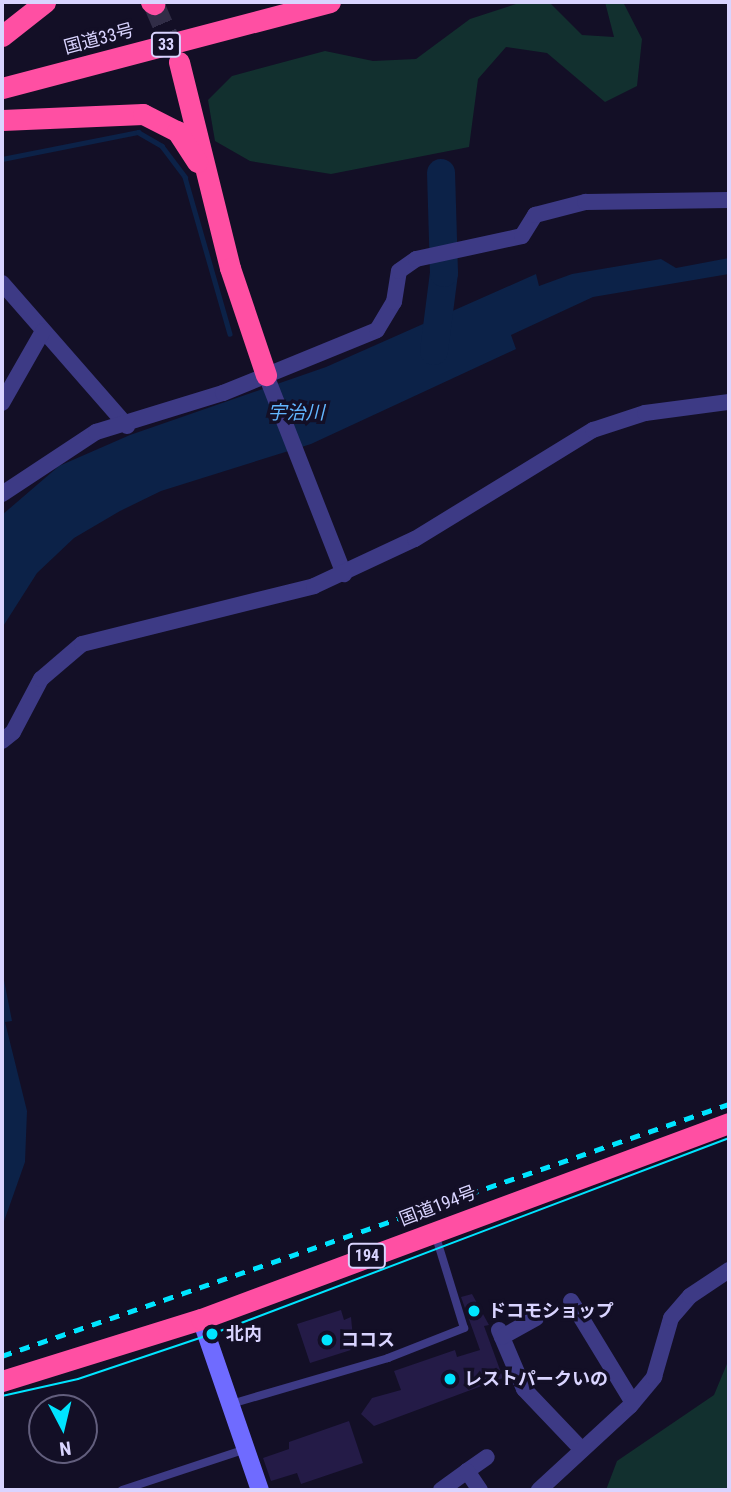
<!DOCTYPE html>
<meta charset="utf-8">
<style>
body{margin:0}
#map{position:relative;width:731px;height:1492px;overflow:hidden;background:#130f26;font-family:"Roboto Condensed","Noto Sans JP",sans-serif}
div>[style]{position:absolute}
.green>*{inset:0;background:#12302f}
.water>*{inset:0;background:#0c2248}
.stream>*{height:4.5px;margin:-2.25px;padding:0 2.25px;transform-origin:2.25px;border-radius:2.25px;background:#0c2248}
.river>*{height:28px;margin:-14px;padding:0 14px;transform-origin:14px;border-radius:14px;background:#0c2248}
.building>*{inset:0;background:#241b47}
.highway-tunnel>*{height:21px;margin-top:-10.5px;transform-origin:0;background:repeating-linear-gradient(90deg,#312d47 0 21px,transparent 0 31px)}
.lane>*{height:8px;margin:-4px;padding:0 4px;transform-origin:4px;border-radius:4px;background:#3d3a85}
.street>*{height:16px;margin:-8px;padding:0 8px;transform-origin:8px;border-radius:8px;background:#3d3a85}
.secondary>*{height:18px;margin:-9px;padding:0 9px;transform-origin:9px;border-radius:9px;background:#6f6bff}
.highway>*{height:21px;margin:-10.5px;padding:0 10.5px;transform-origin:10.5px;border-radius:10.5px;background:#ff4fa3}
.tram>*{height:2px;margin:-1px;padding:0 1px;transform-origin:1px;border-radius:1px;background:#00e5ff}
.rail>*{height:4.5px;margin-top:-2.25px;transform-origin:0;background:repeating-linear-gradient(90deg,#00e5ff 0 10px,transparent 0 19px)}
.dots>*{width:19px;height:19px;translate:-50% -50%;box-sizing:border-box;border:4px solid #130f26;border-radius:50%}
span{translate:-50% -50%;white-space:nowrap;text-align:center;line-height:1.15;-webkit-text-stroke:7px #130f26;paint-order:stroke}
.shield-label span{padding:2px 5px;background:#130f26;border:2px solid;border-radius:5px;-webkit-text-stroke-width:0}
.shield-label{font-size:16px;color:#d9d4ff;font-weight:700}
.street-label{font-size:18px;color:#d9d4ff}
.poi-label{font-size:18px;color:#d9d4ff;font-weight:700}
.left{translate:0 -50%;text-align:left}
.water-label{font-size:19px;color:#62b6ff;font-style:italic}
.frame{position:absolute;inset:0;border:4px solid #d9d4ff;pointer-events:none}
.north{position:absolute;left:28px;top:1394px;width:70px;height:70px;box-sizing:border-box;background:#130f26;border:2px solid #625e7d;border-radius:50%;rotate:173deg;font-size:19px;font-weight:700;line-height:28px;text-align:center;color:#d9d4ff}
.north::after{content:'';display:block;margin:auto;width:24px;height:32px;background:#00e5ff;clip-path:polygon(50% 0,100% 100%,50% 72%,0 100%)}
</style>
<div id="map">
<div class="green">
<i style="clip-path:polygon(549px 2px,582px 35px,614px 37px,605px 2px,623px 2px,642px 39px,637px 86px,605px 102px,547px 53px,506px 47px,478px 79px,469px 147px,331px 174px,250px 161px,215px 141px,208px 100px,232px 76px,325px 51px,373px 61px,416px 59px,470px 19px,516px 4px)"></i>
<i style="clip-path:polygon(729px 1359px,729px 1490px,606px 1490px,617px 1461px,714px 1395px)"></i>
</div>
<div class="water">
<i style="clip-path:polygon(729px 258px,729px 274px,593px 297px,511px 335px,516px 349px,311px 444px,161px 491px,120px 511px,74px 538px,37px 573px,2px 628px,2px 515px,59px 466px,130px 435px,326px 367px,536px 274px,539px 286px,572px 274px,661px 259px,676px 268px)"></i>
<i style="clip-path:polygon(2px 970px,12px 1021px,5px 1022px,27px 1111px,25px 1162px,2px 1227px)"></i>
</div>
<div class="stream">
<i style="left:2px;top:159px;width:139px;rotate:-11.2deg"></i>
<i style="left:138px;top:132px;width:28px;rotate:30deg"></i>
<i style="left:162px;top:146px;width:39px;rotate:53deg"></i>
<i style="left:185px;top:177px;width:163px;rotate:74deg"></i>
</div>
<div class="river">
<i style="left:434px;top:351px;width:79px;rotate:-82.7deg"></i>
<i style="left:444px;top:273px;width:100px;rotate:-91.7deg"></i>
</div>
<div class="building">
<i style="clip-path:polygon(472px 1294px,489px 1325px,484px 1326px,503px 1378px,374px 1426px,361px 1414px,372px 1398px,401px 1390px,394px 1371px,455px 1350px,457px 1357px,480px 1350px,461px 1297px)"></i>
<i style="clip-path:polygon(341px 1310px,344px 1320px,351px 1317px,354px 1349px,310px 1363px,297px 1324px)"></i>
<i style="clip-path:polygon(349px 1421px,363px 1463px,301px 1484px,297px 1473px,271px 1481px,263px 1458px,289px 1449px,289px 1442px)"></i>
</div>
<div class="highway-tunnel">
<i style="left:154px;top:4px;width:61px;rotate:66.8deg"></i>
</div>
<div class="lane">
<i style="left:231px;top:1404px;width:164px;rotate:-16.3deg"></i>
<i style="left:388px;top:1358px;width:82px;rotate:-21.5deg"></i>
<i style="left:464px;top:1328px;width:98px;rotate:-107.1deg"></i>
<i style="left:122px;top:1490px;width:131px;rotate:-18.3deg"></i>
</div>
<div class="street">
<i style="left:2px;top:283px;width:190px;rotate:48.8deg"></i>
<i style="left:266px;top:375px;width:214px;rotate:68.6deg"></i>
<i style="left:2px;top:403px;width:83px;rotate:-60.3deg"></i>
<i style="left:2px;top:494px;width:113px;rotate:-33.4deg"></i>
<i style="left:96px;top:432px;width:133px;rotate:-17.1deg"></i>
<i style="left:223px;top:393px;width:166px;rotate:-22.2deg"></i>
<i style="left:377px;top:330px;width:33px;rotate:-59deg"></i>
<i style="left:394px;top:302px;width:31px;rotate:-81deg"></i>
<i style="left:399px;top:271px;width:21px;rotate:-35deg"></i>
<i style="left:416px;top:259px;width:108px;rotate:-12.2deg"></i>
<i style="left:522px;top:236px;width:25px;rotate:-58deg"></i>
<i style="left:535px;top:215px;width:52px;rotate:-14.6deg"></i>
<i style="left:585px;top:202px;width:144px;rotate:-0.8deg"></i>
<i style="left:2px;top:741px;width:14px;rotate:-39deg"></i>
<i style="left:13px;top:732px;width:60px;rotate:-62.2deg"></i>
<i style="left:41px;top:679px;width:54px;rotate:-40.5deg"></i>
<i style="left:82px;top:644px;width:239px;rotate:-14deg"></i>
<i style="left:314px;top:586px;width:111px;rotate:-25deg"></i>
<i style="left:415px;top:539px;width:209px;rotate:-31.5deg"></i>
<i style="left:593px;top:430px;width:55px;rotate:-18.1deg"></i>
<i style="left:645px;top:413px;width:85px;rotate:-7.5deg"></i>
<i style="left:571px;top:1301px;width:119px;rotate:58.7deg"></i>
<i style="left:499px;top:1330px;width:64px;rotate:67deg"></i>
<i style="left:524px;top:1389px;width:84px;rotate:46.4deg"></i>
<i style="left:502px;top:1337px;width:39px;rotate:-29deg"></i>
<i style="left:467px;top:1471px;width:24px;rotate:-35deg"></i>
<i style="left:441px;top:1490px;width:32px;rotate:-36deg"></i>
<i style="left:467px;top:1471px;width:23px;rotate:56deg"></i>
<i style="left:539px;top:1490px;width:124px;rotate:-42.7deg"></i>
<i style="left:630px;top:1406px;width:38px;rotate:-50deg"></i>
<i style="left:654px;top:1377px;width:61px;rotate:-73.9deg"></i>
<i style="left:671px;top:1318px;width:29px;rotate:-49deg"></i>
<i style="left:690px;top:1296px;width:47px;rotate:-33.7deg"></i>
</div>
<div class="secondary">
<i style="left:201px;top:1319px;width:181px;rotate:71deg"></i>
</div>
<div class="highway">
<i style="left:151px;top:2px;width:4px;rotate:34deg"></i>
<i style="left:2px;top:36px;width:55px;rotate:-38.3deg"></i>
<i style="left:179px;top:62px;width:212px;rotate:76.1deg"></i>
<i style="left:230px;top:268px;width:113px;rotate:71.4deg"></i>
<i style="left:2px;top:88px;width:339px;rotate:-14.7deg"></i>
<i style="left:2px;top:120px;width:141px;rotate:-2.4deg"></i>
<i style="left:143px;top:114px;width:38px;rotate:27deg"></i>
<i style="left:177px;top:131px;width:37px;rotate:57deg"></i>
<i style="left:2px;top:1381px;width:208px;rotate:-17.3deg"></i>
<i style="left:201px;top:1319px;width:563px;rotate:-20.37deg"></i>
</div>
<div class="tram">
<i style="left:2px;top:1396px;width:78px;rotate:-12.6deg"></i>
<i style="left:78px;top:1379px;width:141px;rotate:-18.6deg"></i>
<i style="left:212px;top:1334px;width:553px;rotate:-20.76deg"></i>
</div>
<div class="rail">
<i style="left:2px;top:1356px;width:769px;rotate:-19.12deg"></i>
</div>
<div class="dots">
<i style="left:474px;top:1311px;background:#00e5ff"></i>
<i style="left:212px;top:1334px;background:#00e5ff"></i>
<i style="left:327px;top:1340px;background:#00e5ff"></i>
<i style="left:450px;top:1379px;background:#00e5ff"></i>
</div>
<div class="shield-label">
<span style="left:166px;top:45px">33</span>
<span style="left:367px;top:1256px">194</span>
</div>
<div class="street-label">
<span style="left:99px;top:39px;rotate:-15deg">国道33号</span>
<span style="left:438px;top:1206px;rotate:-21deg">国道194号</span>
</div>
<div class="poi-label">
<span class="left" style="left:488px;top:1311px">ドコモショップ</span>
<span class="left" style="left:226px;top:1334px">北内</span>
<span class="left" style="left:341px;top:1340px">ココス</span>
<span class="left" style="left:464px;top:1379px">レストパークいの</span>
</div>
<div class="water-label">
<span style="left:296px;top:413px">宇治川</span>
</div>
<div class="frame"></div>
<div class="north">N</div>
</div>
